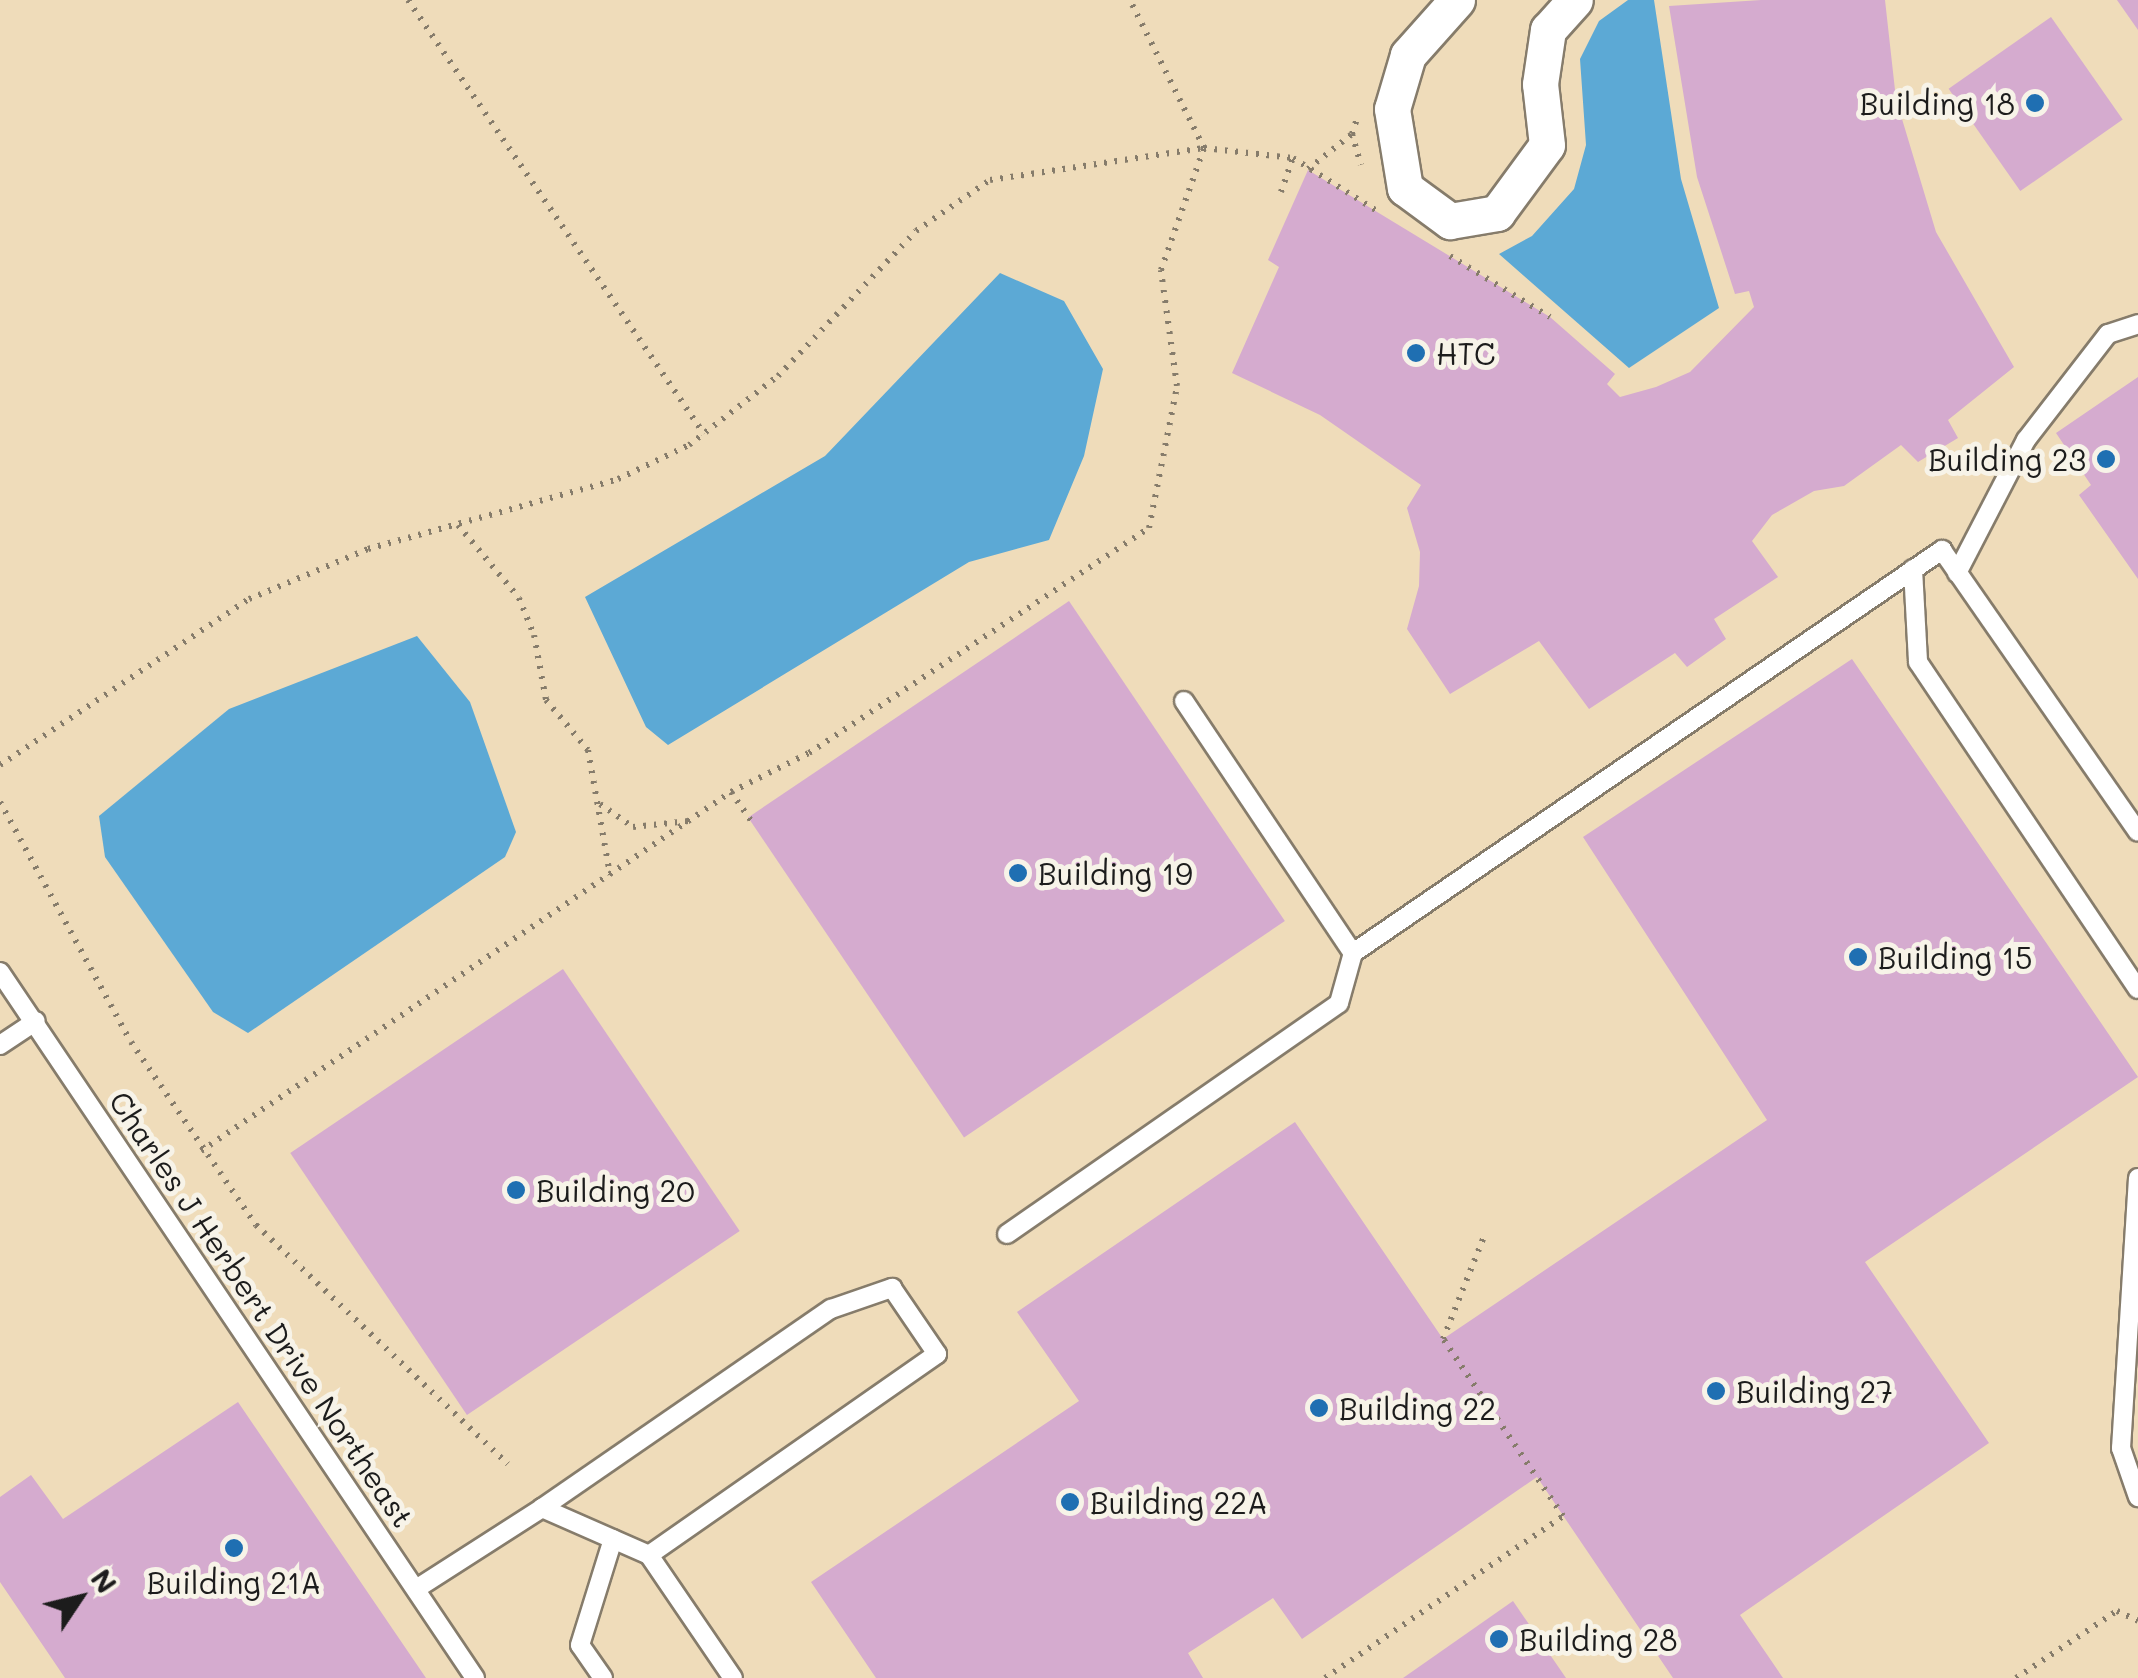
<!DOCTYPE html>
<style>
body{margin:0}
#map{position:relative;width:2138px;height:1678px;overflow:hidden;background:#efdcba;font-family:Mali,sans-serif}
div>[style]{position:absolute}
.water>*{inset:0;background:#5ca9d5}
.building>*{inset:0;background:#d5abcf;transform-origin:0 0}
.path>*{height:6px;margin-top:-3px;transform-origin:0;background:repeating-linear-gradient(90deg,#867c6b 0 2.5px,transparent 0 10.5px)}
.roads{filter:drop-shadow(2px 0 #867c6b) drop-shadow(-2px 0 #867c6b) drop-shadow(0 2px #867c6b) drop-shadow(0 -2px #867c6b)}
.service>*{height:18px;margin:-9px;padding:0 9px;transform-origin:9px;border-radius:9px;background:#fff}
.minor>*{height:35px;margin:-17.5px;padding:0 17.5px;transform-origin:17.5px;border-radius:17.5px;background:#fff}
.dots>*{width:28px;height:28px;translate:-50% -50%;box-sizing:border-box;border:5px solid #f7f3e8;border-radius:50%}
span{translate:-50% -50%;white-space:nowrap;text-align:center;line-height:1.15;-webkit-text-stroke:10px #f7f3e8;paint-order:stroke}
.poi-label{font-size:30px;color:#1c1c1c}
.right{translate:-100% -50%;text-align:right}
.left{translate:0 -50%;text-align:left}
.street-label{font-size:30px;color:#1c1c1c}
.north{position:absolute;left:30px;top:1548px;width:100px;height:100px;-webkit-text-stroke:8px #f7f3e8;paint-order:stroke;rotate:55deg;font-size:28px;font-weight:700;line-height:40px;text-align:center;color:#1c1c1c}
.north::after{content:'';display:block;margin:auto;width:35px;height:45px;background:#1c1c1c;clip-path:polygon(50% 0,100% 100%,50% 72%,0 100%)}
</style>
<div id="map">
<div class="water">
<i style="clip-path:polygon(1628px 0,1654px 0,1681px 179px,1719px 308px,1629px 368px,1499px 254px,1532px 236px,1574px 189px,1586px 145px,1580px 59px,1599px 21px)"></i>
<i style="clip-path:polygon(1000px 273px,1064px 301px,1103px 369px,1084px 456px,1049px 540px,969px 562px,668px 745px,646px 727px,585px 597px,825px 456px)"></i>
<i style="clip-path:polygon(417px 636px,470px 702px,516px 832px,505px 857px,248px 1033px,213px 1012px,105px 857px,99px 816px,229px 709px)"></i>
</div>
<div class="building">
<i style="clip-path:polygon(1761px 0,1885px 0,1896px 99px,1936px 232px,2014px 367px,1948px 420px,1958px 438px,1918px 462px,1901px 445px,1844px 486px,1814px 491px,1772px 515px,1752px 541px,1778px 577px,1714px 619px,1726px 639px,1687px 667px,1675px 653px,1589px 709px,1539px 641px,1450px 694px,1407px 629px,1419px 586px,1420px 552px,1407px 508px,1421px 485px,1320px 415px,1232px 373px,1279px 267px,1268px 260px,1308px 170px,1550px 317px,1615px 374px,1607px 384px,1620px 397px,1656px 387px,1690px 372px,1754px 307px,1749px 291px,1735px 294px,1697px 177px,1669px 6px)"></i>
<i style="clip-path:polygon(2117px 0,2138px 0,2138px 30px)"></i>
<i style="left:2051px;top:17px;width:125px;height:125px;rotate:55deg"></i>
<i style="clip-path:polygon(2138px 377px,2138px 579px,2079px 495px,2091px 485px,2056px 433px)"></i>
<i style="left:1069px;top:601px;width:386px;height:387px;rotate:56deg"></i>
<i style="clip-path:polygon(1852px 659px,2138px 1077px,1865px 1262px,1989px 1443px,1740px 1615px,1783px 1678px,1673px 1678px,1537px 1477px,1302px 1639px,1273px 1598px,1188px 1653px,1203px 1678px,876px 1678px,811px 1582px,1079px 1401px,1017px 1312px,1295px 1122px,1443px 1339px,1767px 1120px,1583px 837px)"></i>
<i style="left:563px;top:969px;width:316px;height:329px;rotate:56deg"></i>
<i style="clip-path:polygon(238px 1402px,426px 1678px,65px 1678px,0 1582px,0 1497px,31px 1475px,63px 1519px)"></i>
<i style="clip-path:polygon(1513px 1601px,1566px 1678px,1403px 1678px)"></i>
</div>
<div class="path">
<i style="left:408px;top:0;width:525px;rotate:55.7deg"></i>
<i style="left:1352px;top:134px;width:32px;rotate:74deg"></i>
<i style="left:1308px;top:169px;width:56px;rotate:-38.5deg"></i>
<i style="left:1352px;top:134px;width:16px;rotate:-72deg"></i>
<i style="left:1281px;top:192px;width:36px;rotate:-71deg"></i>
<i style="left:1450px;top:256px;width:117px;rotate:31.4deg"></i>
<i style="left:458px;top:525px;width:95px;rotate:50.1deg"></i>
<i style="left:519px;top:598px;width:40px;rotate:68deg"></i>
<i style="left:534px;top:635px;width:66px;rotate:79.5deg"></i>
<i style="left:546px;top:700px;width:65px;rotate:50deg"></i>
<i style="left:588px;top:750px;width:127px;rotate:80deg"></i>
<i style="left:0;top:765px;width:299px;rotate:-33.7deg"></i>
<i style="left:249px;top:599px;width:129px;rotate:-22.8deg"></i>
<i style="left:368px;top:549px;width:260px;rotate:-15.6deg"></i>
<i style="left:618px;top:479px;width:79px;rotate:-25.6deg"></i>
<i style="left:689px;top:445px;width:113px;rotate:-37.8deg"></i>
<i style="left:778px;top:376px;width:200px;rotate:-46.4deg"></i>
<i style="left:916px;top:231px;width:90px;rotate:-34.6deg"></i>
<i style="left:990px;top:180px;width:216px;rotate:-8.5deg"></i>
<i style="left:1204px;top:148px;width:90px;rotate:6.4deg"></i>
<i style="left:1293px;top:158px;width:103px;rotate:32.3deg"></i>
<i style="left:731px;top:792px;width:39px;rotate:55deg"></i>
<i style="left:0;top:802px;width:273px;rotate:61.4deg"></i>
<i style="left:131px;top:1042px;width:222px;rotate:55.7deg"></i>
<i style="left:256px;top:1225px;width:347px;rotate:43.5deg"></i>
<i style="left:600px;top:804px;width:40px;rotate:34.9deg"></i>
<i style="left:633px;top:827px;width:56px;rotate:-6.1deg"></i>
<i style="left:201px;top:1151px;width:640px;rotate:-34.11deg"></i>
<i style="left:731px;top:792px;width:87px;rotate:-26.6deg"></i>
<i style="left:809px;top:753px;width:408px;rotate:-33.5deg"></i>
<i style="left:1149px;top:528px;width:145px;rotate:-78.8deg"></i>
<i style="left:1177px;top:386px;width:117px;rotate:-97.9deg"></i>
<i style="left:1161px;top:270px;width:129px;rotate:-70.6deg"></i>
<i style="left:1204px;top:148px;width:165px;rotate:-116.6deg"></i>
<i style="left:1325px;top:1678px;width:288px;rotate:-34.2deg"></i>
<i style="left:1563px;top:1516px;width:214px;rotate:-124.1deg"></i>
<i style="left:1443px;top:1339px;width:113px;rotate:-68.2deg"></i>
<i style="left:2016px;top:1678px;width:121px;rotate:-33.6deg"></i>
<i style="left:2117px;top:1611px;width:23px;rotate:25deg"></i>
</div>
<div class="roads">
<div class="service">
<i style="left:1913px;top:569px;width:93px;rotate:86.9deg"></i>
<i style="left:1918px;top:662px;width:394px;rotate:56.1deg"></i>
<i style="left:1957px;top:573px;width:150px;rotate:-62.6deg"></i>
<i style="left:2026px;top:440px;width:134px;rotate:-52.3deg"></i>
<i style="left:2108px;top:334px;width:32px;rotate:-18deg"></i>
<i style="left:1184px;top:701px;width:303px;rotate:56.2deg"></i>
<i style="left:0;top:972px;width:851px;rotate:56.07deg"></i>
<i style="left:0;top:1045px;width:43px;rotate:-33.7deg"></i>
<i style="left:2138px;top:1178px;width:271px;rotate:93.6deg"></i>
<i style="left:2121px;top:1448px;width:52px;rotate:70.9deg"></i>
<i style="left:1007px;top:1234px;width:404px;rotate:-34.8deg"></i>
<i style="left:1339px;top:1003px;width:52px;rotate:-74.4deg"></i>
<i style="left:1353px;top:953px;width:714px;rotate:-34.38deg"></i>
<i style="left:1942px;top:550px;width:343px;rotate:55.2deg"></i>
<i style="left:542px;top:1508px;width:351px;rotate:-34.6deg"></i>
<i style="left:831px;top:1309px;width:65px;rotate:-19deg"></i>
<i style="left:892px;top:1288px;width:80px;rotate:55.7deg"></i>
<i style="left:937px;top:1354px;width:351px;rotate:145.1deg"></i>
<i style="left:416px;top:1589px;width:150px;rotate:-32.7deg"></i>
<i style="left:542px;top:1508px;width:117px;rotate:23.7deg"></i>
<i style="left:649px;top:1555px;width:149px;rotate:55.7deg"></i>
<i style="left:603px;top:1678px;width:40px;rotate:-124.9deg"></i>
<i style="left:580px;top:1645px;width:111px;rotate:-72.7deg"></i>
</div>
<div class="minor">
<i style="left:1457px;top:0;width:74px;rotate:131.7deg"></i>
<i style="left:1408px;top:55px;width:56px;rotate:106.5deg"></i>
<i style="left:1392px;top:109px;width:80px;rotate:80.7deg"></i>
<i style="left:1405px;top:188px;width:56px;rotate:36.3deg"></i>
<i style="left:1450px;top:221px;width:48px;rotate:-9.7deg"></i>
<i style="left:1497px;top:213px;width:84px;rotate:-53.7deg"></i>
<i style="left:1547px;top:145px;width:61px;rotate:-96.5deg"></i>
<i style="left:1540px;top:84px;width:55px;rotate:-81.6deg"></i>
<i style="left:1548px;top:30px;width:40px;rotate:-48deg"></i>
</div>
</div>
<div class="dots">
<i style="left:2035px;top:103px;background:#1f6fb2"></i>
<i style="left:1416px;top:353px;background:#1f6fb2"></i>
<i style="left:2106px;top:459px;background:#1f6fb2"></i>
<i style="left:1018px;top:873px;background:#1f6fb2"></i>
<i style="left:1858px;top:957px;background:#1f6fb2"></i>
<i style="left:516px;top:1190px;background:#1f6fb2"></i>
<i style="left:1716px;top:1391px;background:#1f6fb2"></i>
<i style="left:1319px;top:1408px;background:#1f6fb2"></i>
<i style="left:1070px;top:1502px;background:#1f6fb2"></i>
<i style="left:234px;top:1548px;background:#1f6fb2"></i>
<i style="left:1499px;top:1639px;background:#1f6fb2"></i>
</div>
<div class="poi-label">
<span class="right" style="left:2015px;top:103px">Building 18</span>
<span class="left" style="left:1436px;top:353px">HTC</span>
<span class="right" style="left:2086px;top:459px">Building 23</span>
<span class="left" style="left:1038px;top:873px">Building 19</span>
<span class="left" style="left:1878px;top:957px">Building 15</span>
<span class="left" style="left:536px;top:1190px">Building 20</span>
<span class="left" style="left:1736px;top:1391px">Building 27</span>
<span class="left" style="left:1339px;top:1408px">Building 22</span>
<span class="left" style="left:1090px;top:1502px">Building 22A</span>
<span style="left:234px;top:1582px">Building 21A</span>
<span class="left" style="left:1519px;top:1639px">Building 28</span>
</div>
<div class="street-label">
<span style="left:262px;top:1309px;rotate:56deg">Charles J Herbert Drive Northeast</span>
</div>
<div class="north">N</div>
</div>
